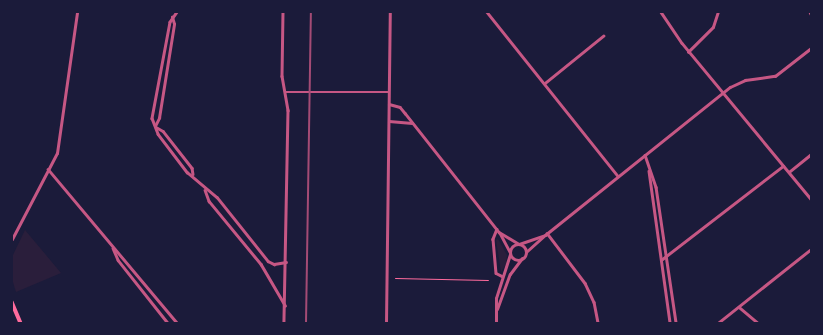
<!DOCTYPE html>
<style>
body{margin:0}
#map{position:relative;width:823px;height:335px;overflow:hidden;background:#1b1b3a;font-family:Mulish,sans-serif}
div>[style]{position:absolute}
.green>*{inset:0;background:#2a1e3b}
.path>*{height:1px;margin:-0.5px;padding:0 0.5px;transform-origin:0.5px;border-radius:0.5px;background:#ff6b9d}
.minor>*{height:2.5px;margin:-1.25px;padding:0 1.25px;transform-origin:1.25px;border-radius:1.25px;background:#c65784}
.tertiary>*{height:3px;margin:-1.5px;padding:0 1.5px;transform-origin:1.5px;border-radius:1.5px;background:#c65784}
.tertiary>.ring{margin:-1.5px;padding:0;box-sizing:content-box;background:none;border:3px solid #c65784;border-radius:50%}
.secondary>*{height:3.5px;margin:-1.75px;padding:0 1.75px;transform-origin:1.75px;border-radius:1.75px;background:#ff6b9d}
.rail>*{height:2px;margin:-1px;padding:0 1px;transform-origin:1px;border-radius:1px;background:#a44b75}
span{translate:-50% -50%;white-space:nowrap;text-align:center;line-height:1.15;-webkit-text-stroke:3px #1b1b3a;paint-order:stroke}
.frame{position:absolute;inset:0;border:13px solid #1b1b3a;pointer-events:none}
</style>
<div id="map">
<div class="green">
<i style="clip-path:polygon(25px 230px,61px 273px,16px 292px,12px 279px,13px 255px)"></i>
<i style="clip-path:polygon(498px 239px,507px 255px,506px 264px,501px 272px,496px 240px)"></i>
</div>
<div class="path">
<i style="left:395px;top:278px;width:93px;rotate:1.2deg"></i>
</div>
<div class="minor">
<i style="left:177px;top:12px;width:12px;rotate:125deg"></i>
<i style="left:170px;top:22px;width:98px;rotate:100.6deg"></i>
<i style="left:152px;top:118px;width:17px;rotate:69deg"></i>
<i style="left:158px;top:134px;width:48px;rotate:52.7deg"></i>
<i style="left:187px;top:172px;width:39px;rotate:40deg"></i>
<i style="left:217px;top:197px;width:82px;rotate:51.4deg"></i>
<i style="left:268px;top:261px;width:7px;rotate:27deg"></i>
<i style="left:274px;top:264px;width:12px;rotate:-9deg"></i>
<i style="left:283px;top:12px;width:64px;rotate:90.9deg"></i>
<i style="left:282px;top:76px;width:35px;rotate:80deg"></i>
<i style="left:288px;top:110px;width:213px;rotate:91.1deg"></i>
<i style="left:487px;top:12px;width:210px;rotate:51.4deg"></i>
<i style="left:661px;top:12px;width:37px;rotate:56deg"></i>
<i style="left:682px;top:43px;width:202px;rotate:50.4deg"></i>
<i style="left:810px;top:12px;width:2px;rotate:63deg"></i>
<i style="left:688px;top:52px;width:35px;rotate:-45deg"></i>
<i style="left:713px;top:27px;width:16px;rotate:-72deg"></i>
<i style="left:545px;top:83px;width:75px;rotate:-39deg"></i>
<i style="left:286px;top:92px;width:103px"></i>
<i style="left:389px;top:104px;width:11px;rotate:15deg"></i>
<i style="left:400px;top:107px;width:8px;rotate:50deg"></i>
<i style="left:405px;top:113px;width:152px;rotate:51.7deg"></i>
<i style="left:499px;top:232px;width:23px;rotate:31deg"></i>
<i style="left:389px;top:121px;width:23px;rotate:5deg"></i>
<i style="left:155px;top:126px;width:9px;rotate:-63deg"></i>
<i style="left:159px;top:118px;width:95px;rotate:-80.9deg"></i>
<i style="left:174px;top:24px;width:7px;rotate:-106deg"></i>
<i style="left:156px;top:127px;width:8px;rotate:30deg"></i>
<i style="left:163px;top:131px;width:47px;rotate:51.9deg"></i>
<i style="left:192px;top:168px;width:6px;rotate:81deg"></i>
<i style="left:645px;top:155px;width:34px;rotate:71deg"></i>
<i style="left:656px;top:187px;width:137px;rotate:81.6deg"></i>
<i style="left:48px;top:169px;width:201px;rotate:50deg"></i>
<i style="left:649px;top:171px;width:153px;rotate:82.1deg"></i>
<i style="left:789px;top:172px;width:28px;rotate:-39deg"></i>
<i style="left:205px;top:190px;width:12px;rotate:70deg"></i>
<i style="left:209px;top:201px;width:82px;rotate:50.5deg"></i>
<i style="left:261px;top:264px;width:48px;rotate:59.7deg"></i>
<i style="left:497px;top:229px;width:11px;rotate:112deg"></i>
<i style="left:493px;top:239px;width:34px;rotate:85deg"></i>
<i style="left:496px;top:273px;width:7px;rotate:27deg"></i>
<i style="left:500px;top:233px;width:21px;rotate:62deg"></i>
<i style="left:547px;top:233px;width:63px;rotate:52.8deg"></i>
<i style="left:585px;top:283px;width:21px;rotate:65deg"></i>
<i style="left:594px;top:302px;width:21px;rotate:79deg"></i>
<i style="left:113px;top:248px;width:13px;rotate:67deg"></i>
<i style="left:118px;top:260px;width:80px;rotate:51.6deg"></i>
<i style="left:661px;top:260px;width:154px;rotate:-37.6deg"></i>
<i style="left:739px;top:307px;width:25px;rotate:40deg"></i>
<i style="left:386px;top:323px;width:311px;rotate:-89.3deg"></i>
<i style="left:718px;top:323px;width:119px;rotate:-38.5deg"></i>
</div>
<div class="tertiary">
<i style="left:12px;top:239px;width:97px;rotate:-62.4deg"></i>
<i style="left:57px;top:153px;width:142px;rotate:-81.9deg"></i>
<i style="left:519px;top:244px;width:28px;rotate:-19deg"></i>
<i style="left:545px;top:235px;width:237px;rotate:-38.7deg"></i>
<i style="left:730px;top:87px;width:17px;rotate:-25deg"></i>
<i style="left:745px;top:80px;width:30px;rotate:-8deg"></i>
<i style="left:775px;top:76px;width:46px;rotate:-37.9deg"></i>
<i class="ring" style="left:510px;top:244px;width:13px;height:13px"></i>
<i style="left:526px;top:252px;width:24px;rotate:-42deg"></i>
<i style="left:497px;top:309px;width:37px;rotate:-70deg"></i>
<i style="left:510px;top:274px;width:20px;rotate:-53deg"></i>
<i style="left:496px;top:323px;width:25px;rotate:-90deg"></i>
<i style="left:496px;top:298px;width:46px;rotate:-72.3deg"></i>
</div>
<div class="secondary">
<i style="left:12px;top:302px;width:23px;rotate:67deg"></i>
</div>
<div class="rail">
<i style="left:306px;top:323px;width:311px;rotate:-89.1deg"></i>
</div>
<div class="frame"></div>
</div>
